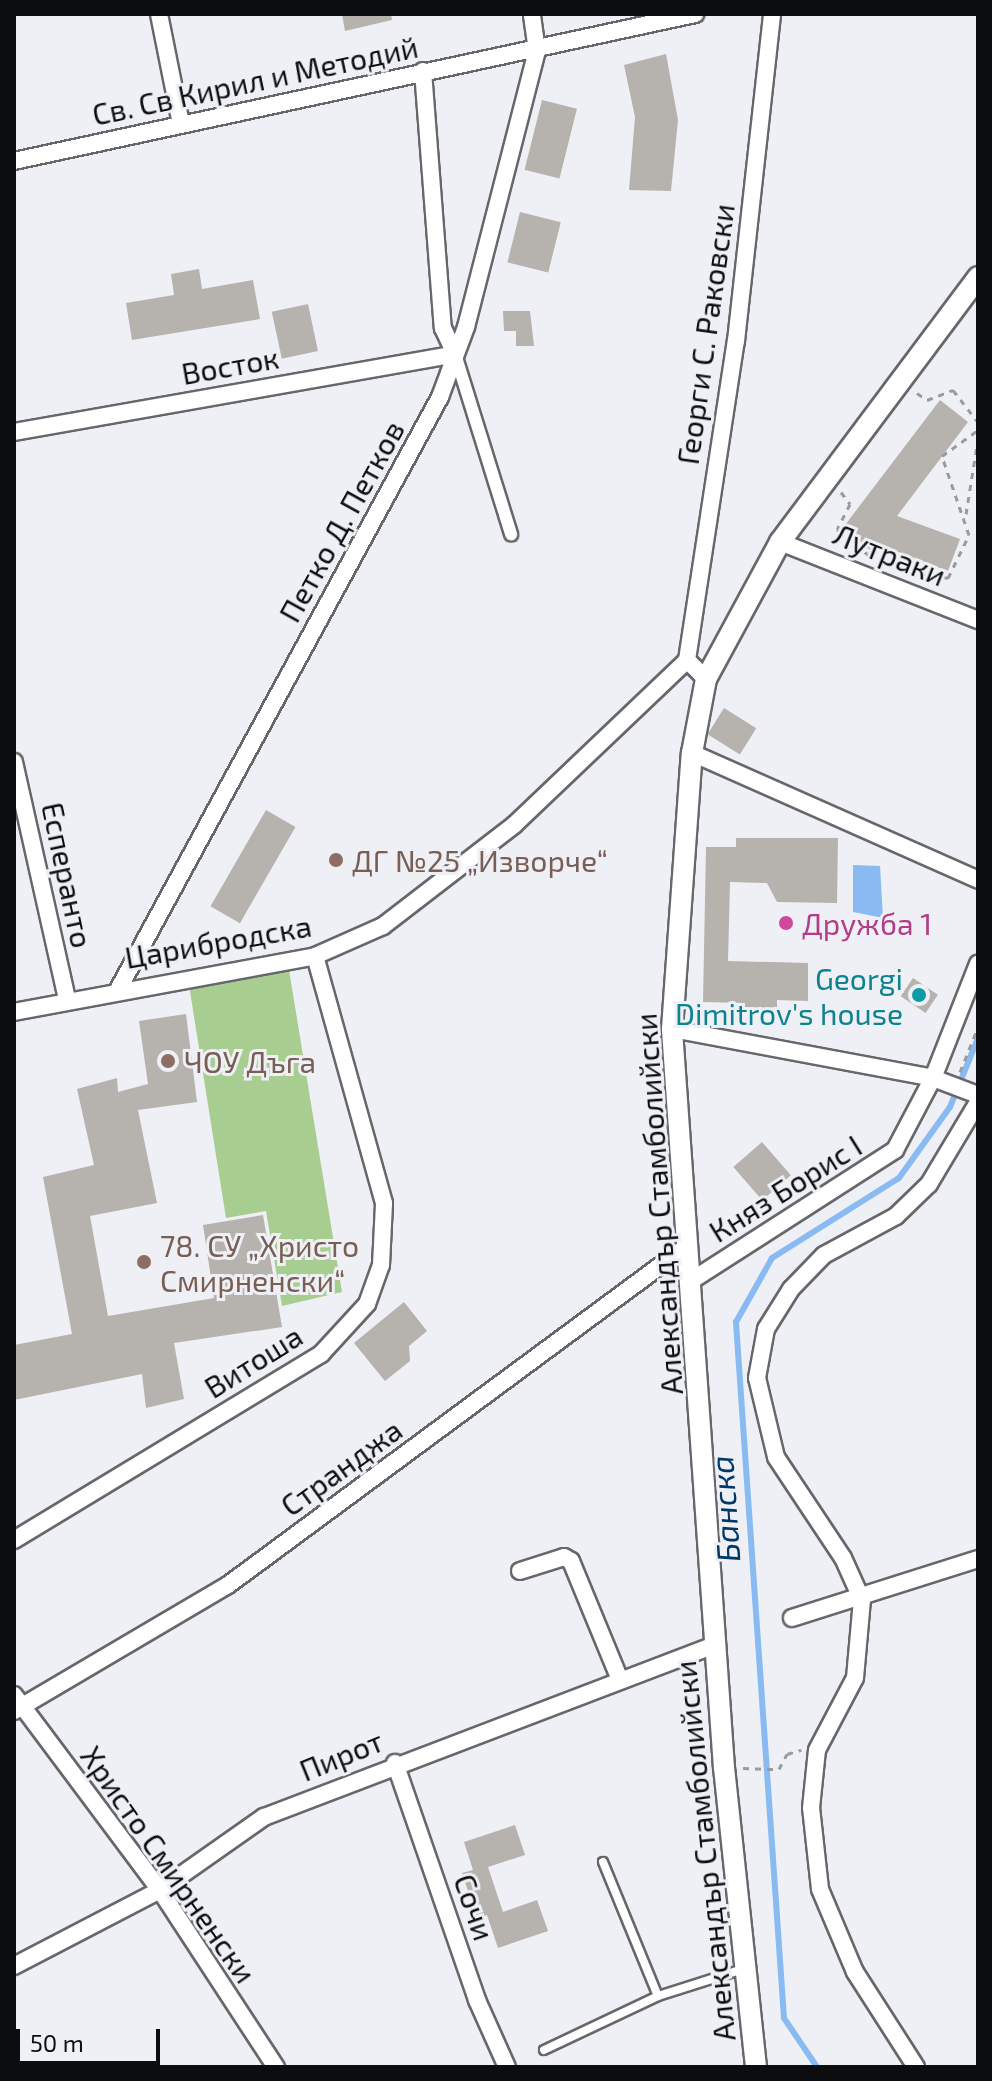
<!DOCTYPE html>
<meta charset="utf-8">
<style>
body{margin:0}
#map{position:relative;width:992px;height:2081px;overflow:hidden;background:#eef0f5;font-family:"Exo 2",sans-serif}
div>[style]{position:absolute}
.green>*{inset:0;background:#a7ce90}
.water>*{inset:0;background:#89bbf2}
.stream>*{height:6px;margin:-3px;padding:0 3px;transform-origin:3px;border-radius:3px;background:#89bbf2}
.building>*{inset:0;background:#b6b2ad;transform-origin:0 0}
.path>*{height:3px;margin-top:-1.5px;transform-origin:0;background:repeating-linear-gradient(90deg,#999b9e 0 6px,transparent 0 12px)}
.roads{filter:drop-shadow(2px 0 #66676c) drop-shadow(-2px 0 #66676c) drop-shadow(0 2px #66676c) drop-shadow(0 -2px #66676c)}
.service>*{height:8px;margin:-4px;padding:0 4px;transform-origin:4px;border-radius:4px;background:#fff}
.pedestrian>*{height:12px;margin:-6px;padding:0 6px;transform-origin:6px;border-radius:6px;background:#fff}
.minor>*{height:16px;margin:-8px;padding:0 8px;transform-origin:8px;border-radius:8px;background:#fff}
.tertiary>*{height:20px;margin:-10px;padding:0 10px;transform-origin:10px;border-radius:10px;background:#fff}
.dots>*{width:22px;height:22px;translate:-50% -50%;box-sizing:border-box;border:4px solid #eef0f5;border-radius:50%}
span{translate:-50% -50%;white-space:nowrap;text-align:center;line-height:1.15;-webkit-text-stroke:6px #eef0f5;paint-order:stroke}
.street-label{font-size:30px;color:#0c0d0f}
.education-label{font-size:30px;color:#785e54}
.left{translate:0 -50%;text-align:left}
.hotel-label{font-size:30px;color:#b23c85}
.culture-label{font-size:30px;color:#0d838f}
.right{translate:-100% -50%;text-align:right}
.water-label{font-size:32px;color:#003868;font-style:italic}
.frame{position:absolute;inset:0;border:16px solid #0c0d0f;pointer-events:none}
.scale{position:absolute;left:16px;top:2029px;width:144px;height:36px;box-sizing:border-box;border:4px solid #0c0d0f;border-top:0;padding-left:10px;font-size:24px;line-height:28px;white-space:nowrap;color:#0c0d0f;-webkit-text-stroke:6px #eef0f5;paint-order:stroke}
</style>
<div id="map">
<div class="green">
<i style="clip-path:polygon(288px 964px,342px 1292px,282px 1306px,266px 1211px,226px 1218px,189px 985px)"></i>
</div>
<div class="water">
<i style="clip-path:polygon(853px 865px,880px 866px,883px 918px,853px 912px)"></i>
</div>
<div class="stream">
<i style="left:817px;top:2067px;width:59px;rotate:-124deg"></i>
<i style="left:784px;top:2018px;width:698px;rotate:-93.95deg"></i>
<i style="left:736px;top:1322px;width:73px;rotate:-60.6deg"></i>
<i style="left:772px;top:1258px;width:150px;rotate:-32.2deg"></i>
<i style="left:899px;top:1178px;width:87px;rotate:-54.3deg"></i>
<i style="left:950px;top:1107px;width:74px;rotate:-67.9deg"></i>
</div>
<div class="building">
<i style="clip-path:polygon(342px 14px,391px 14px,392px 20px,345px 31px)"></i>
<i style="clip-path:polygon(666px 54px,678px 120px,671px 191px,629px 190px,635px 117px,624px 65px)"></i>
<i style="left:542px;top:100px;width:36px;height:72px;rotate:14deg"></i>
<i style="left:520px;top:212px;width:42px;height:52px;rotate:14deg"></i>
<i style="clip-path:polygon(199px 269px,202px 289px,253px 280px,260px 319px,132px 340px,126px 303px,174px 295px,171px 274px)"></i>
<i style="left:308px;top:304px;width:48px;height:37px;rotate:78deg"></i>
<i style="clip-path:polygon(503px 311px,530px 311px,534px 346px,516px 346px,516px 331px,504px 331px)"></i>
<i style="clip-path:polygon(940px 400px,968px 422px,897px 516px,960px 539px,948px 571px,879px 545px,874px 553px,842px 529px)"></i>
<i style="left:724px;top:708px;width:38px;height:31px;rotate:32deg"></i>
<i style="left:266px;top:810px;width:34px;height:111px;rotate:30deg"></i>
<i style="clip-path:polygon(736px 838px,838px 838px,837px 903px,777px 902px,767px 883px,730px 882px,728px 961px,808px 963px,808px 1001px,777px 1000px,777px 1013px,744px 1012px,744px 1003px,703px 1002px,706px 847px,736px 847px)"></i>
<i style="left:913px;top:978px;width:30px;height:22px;rotate:34deg"></i>
<i style="clip-path:polygon(186px 1014px,197px 1102px,138px 1110px,157px 1203px,90px 1216px,108px 1316px,214px 1298px,203px 1225px,263px 1215px,282px 1327px,174px 1343px,184px 1399px,146px 1408px,142px 1374px,14px 1400px,14px 1345px,72px 1334px,43px 1177px,94px 1165px,77px 1089px,117px 1078px,118px 1092px,148px 1084px,139px 1021px)"></i>
<i style="left:762px;top:1142px;width:44px;height:38px;rotate:49deg"></i>
<i style="clip-path:polygon(404px 1302px,427px 1331px,409px 1346px,410px 1361px,385px 1381px,354px 1343px)"></i>
<i style="clip-path:polygon(515px 1825px,525px 1855px,488px 1867px,503px 1912px,537px 1900px,548px 1931px,498px 1948px,487px 1915px,477px 1918px,462px 1873px,473px 1870px,464px 1842px)"></i>
</div>
<div class="path">
<i style="left:917px;top:393px;width:12px;rotate:35deg"></i>
<i style="left:927px;top:400px;width:28px;rotate:-21deg"></i>
<i style="left:953px;top:390px;width:41px;rotate:52deg"></i>
<i style="left:841px;top:492px;width:15px;rotate:53deg"></i>
<i style="left:850px;top:504px;width:28px;rotate:117deg"></i>
<i style="left:837px;top:529px;width:44px;rotate:39.5deg"></i>
<i style="left:966px;top:514px;width:76px;rotate:-80.9deg"></i>
<i style="left:885px;top:563px;width:65px;rotate:13.4deg"></i>
<i style="left:948px;top:578px;width:48px;rotate:-64deg"></i>
<i style="left:969px;top:535px;width:83px;rotate:-108.9deg"></i>
<i style="left:942px;top:456px;width:44px;rotate:-35.8deg"></i>
<i style="left:960px;top:1072px;width:48px;rotate:-68.2deg"></i>
<i style="left:743px;top:1768px;width:36px;rotate:2deg"></i>
<i style="left:779px;top:1769px;width:17px;rotate:-62deg"></i>
<i style="left:787px;top:1754px;width:15px;rotate:-16deg"></i>
</div>
<div class="roads">
<div class="service">
<i style="left:603px;top:1862px;width:145px;rotate:67.7deg"></i>
<i style="left:544px;top:2050px;width:126px;rotate:-25.3deg"></i>
<i style="left:658px;top:1996px;width:89px;rotate:-17.6deg"></i>
</div>
<div class="pedestrian">
<i style="left:455px;top:354px;width:189px;rotate:72.7deg"></i>
</div>
<div class="minor">
<i style="left:159px;top:14px;width:112px;rotate:78.7deg"></i>
<i style="left:423px;top:71px;width:258px;rotate:85.6deg"></i>
<i style="left:443px;top:328px;width:29px;rotate:65deg"></i>
<i style="left:14px;top:161px;width:697px;rotate:-12.18deg"></i>
<i style="left:14px;top:432px;width:448px;rotate:-10deg"></i>
<i style="left:780px;top:542px;width:213px;rotate:21.5deg"></i>
<i style="left:687px;top:660px;width:323px;rotate:-81.3deg"></i>
<i style="left:736px;top:341px;width:329px;rotate:-83.7deg"></i>
<i style="left:692px;top:753px;width:313px;rotate:23.9deg"></i>
<i style="left:14px;top:762px;width:244px;rotate:77.4deg"></i>
<i style="left:119px;top:988px;width:673px;rotate:-61.49deg"></i>
<i style="left:440px;top:397px;width:75px;rotate:-69.6deg"></i>
<i style="left:466px;top:327px;width:285px;rotate:-75.6deg"></i>
<i style="left:537px;top:51px;width:37px;rotate:-98deg"></i>
<i style="left:14px;top:1012px;width:306px;rotate:-10.5deg"></i>
<i style="left:315px;top:956px;width:74px;rotate:-23.8deg"></i>
<i style="left:383px;top:926px;width:165px;rotate:-37.6deg"></i>
<i style="left:514px;top:825px;width:239px;rotate:-43.6deg"></i>
<i style="left:687px;top:660px;width:27px;rotate:45deg"></i>
<i style="left:672px;top:1029px;width:266px;rotate:10.6deg"></i>
<i style="left:933px;top:1078px;width:48px;rotate:20.7deg"></i>
<i style="left:694px;top:1279px;width:239px;rotate:-32.7deg"></i>
<i style="left:895px;top:1150px;width:81px;rotate:-62.2deg"></i>
<i style="left:933px;top:1078px;width:123px;rotate:-68.5deg"></i>
<i style="left:14px;top:1540px;width:359px;rotate:-31.2deg"></i>
<i style="left:321px;top:1354px;width:68px;rotate:-47.4deg"></i>
<i style="left:367px;top:1304px;width:41px;rotate:-70.3deg"></i>
<i style="left:381px;top:1265px;width:62px;rotate:-87.2deg"></i>
<i style="left:384px;top:1203px;width:256px;rotate:-105.6deg"></i>
<i style="left:520px;top:1571px;width:46px;rotate:-17.7deg"></i>
<i style="left:564px;top:1557px;width:8px;rotate:30deg"></i>
<i style="left:571px;top:1561px;width:129px;rotate:67.6deg"></i>
<i style="left:792px;top:1618px;width:195px;rotate:-17.6deg"></i>
<i style="left:14px;top:1695px;width:244px;rotate:53.2deg"></i>
<i style="left:160px;top:1890px;width:212px;rotate:56.8deg"></i>
<i style="left:14px;top:1711px;width:248px;rotate:-30.5deg"></i>
<i style="left:228px;top:1585px;width:571px;rotate:-36.45deg"></i>
<i style="left:395px;top:1763px;width:251px;rotate:70.9deg"></i>
<i style="left:477px;top:2000px;width:73px;rotate:65.9deg"></i>
<i style="left:14px;top:1966px;width:165px;rotate:-27.5deg"></i>
<i style="left:160px;top:1890px;width:127px;rotate:-35.1deg"></i>
<i style="left:264px;top:1817px;width:482px;rotate:-20.9deg"></i>
<i style="left:916px;top:2067px;width:113px;rotate:-122.7deg"></i>
<i style="left:855px;top:1972px;width:90px;rotate:-112.9deg"></i>
<i style="left:820px;top:1889px;width:81px;rotate:-96.3deg"></i>
<i style="left:811px;top:1808px;width:58px;rotate:-84.1deg"></i>
<i style="left:817px;top:1750px;width:81px;rotate:-62.2deg"></i>
<i style="left:855px;top:1678px;width:78px;rotate:-84.9deg"></i>
<i style="left:862px;top:1600px;width:46px;rotate:-114.3deg"></i>
<i style="left:843px;top:1558px;width:121px;rotate:-123.6deg"></i>
<i style="left:776px;top:1457px;width:81px;rotate:-103.5deg"></i>
<i style="left:757px;top:1378px;width:50px;rotate:-79.6deg"></i>
<i style="left:766px;top:1329px;width:47px;rotate:-58deg"></i>
<i style="left:791px;top:1289px;width:47px;rotate:-45.9deg"></i>
<i style="left:824px;top:1255px;width:82px;rotate:-28.4deg"></i>
<i style="left:896px;top:1216px;width:46px;rotate:-44.1deg"></i>
<i style="left:929px;top:1184px;width:96px;rotate:-59.1deg"></i>
</div>
<div class="tertiary">
<i style="left:756px;top:2067px;width:301px;rotate:-96.1deg"></i>
<i style="left:724px;top:1768px;width:741px;rotate:-94.03deg"></i>
<i style="left:672px;top:1029px;width:277px;rotate:-85.9deg"></i>
<i style="left:692px;top:753px;width:75px;rotate:-79.3deg"></i>
<i style="left:706px;top:679px;width:156px;rotate:-61.6deg"></i>
<i style="left:780px;top:542px;width:331px;rotate:-53.2deg"></i>
</div>
</div>
<div class="dots">
<i style="left:336px;top:860px;background:#8d6e63"></i>
<i style="left:786px;top:923px;background:#d1479c"></i>
<i style="left:919px;top:995px;background:#0f9aa8"></i>
<i style="left:168px;top:1061px;background:#8d6e63"></i>
<i style="left:144px;top:1262px;background:#8d6e63"></i>
</div>
<div class="street-label">
<span style="left:255px;top:80px;rotate:-12deg">Св. Св Кирил и Методий</span>
<span style="left:705px;top:334px;rotate:-82deg">Георги С. Раковски</span>
<span style="left:230px;top:365px;rotate:-10deg">Восток</span>
<span style="left:341px;top:521px;rotate:-61deg">Петко Д. Петков</span>
<span style="left:890px;top:554px;rotate:22deg">Лутраки</span>
<span style="left:68px;top:875px;rotate:78deg">Есперанто</span>
<span style="left:218px;top:941px;rotate:-10deg">Царибродска</span>
<span style="left:785px;top:1188px;rotate:-32deg">Княз Борис I</span>
<span style="left:658px;top:1204px;rotate:-94deg">Александър Стамболийски</span>
<span style="left:253px;top:1361px;rotate:-32deg">Витоша</span>
<span style="left:341px;top:1467px;rotate:-36deg">Странджа</span>
<span style="left:341px;top:1755px;rotate:-22deg">Пирот</span>
<span style="left:704px;top:1851px;rotate:-96deg">Александър Стамболийски</span>
<span style="left:169px;top:1864px;rotate:55deg">Христо Смирненски</span>
<span style="left:475px;top:1907px;rotate:71deg">Сочи</span>
</div>
<div class="education-label">
<span class="left" style="left:352px;top:860px">ДГ №25 „Изворче“</span>
<span class="left" style="left:184px;top:1061px">ЧОУ Дъга</span>
<span class="left" style="left:160px;top:1262px">78. СУ „Христо<br>Смирненски“</span>
</div>
<div class="hotel-label">
<span class="left" style="left:802px;top:923px">Дружба 1</span>
</div>
<div class="culture-label">
<span class="right" style="left:903px;top:995px">Georgi<br>Dimitrov's house</span>
</div>
<div class="water-label">
<span style="left:724px;top:1509px;rotate:-94deg">Банска</span>
</div>
<div class="frame"></div>
<div class="scale">50 m</div>
</div>
